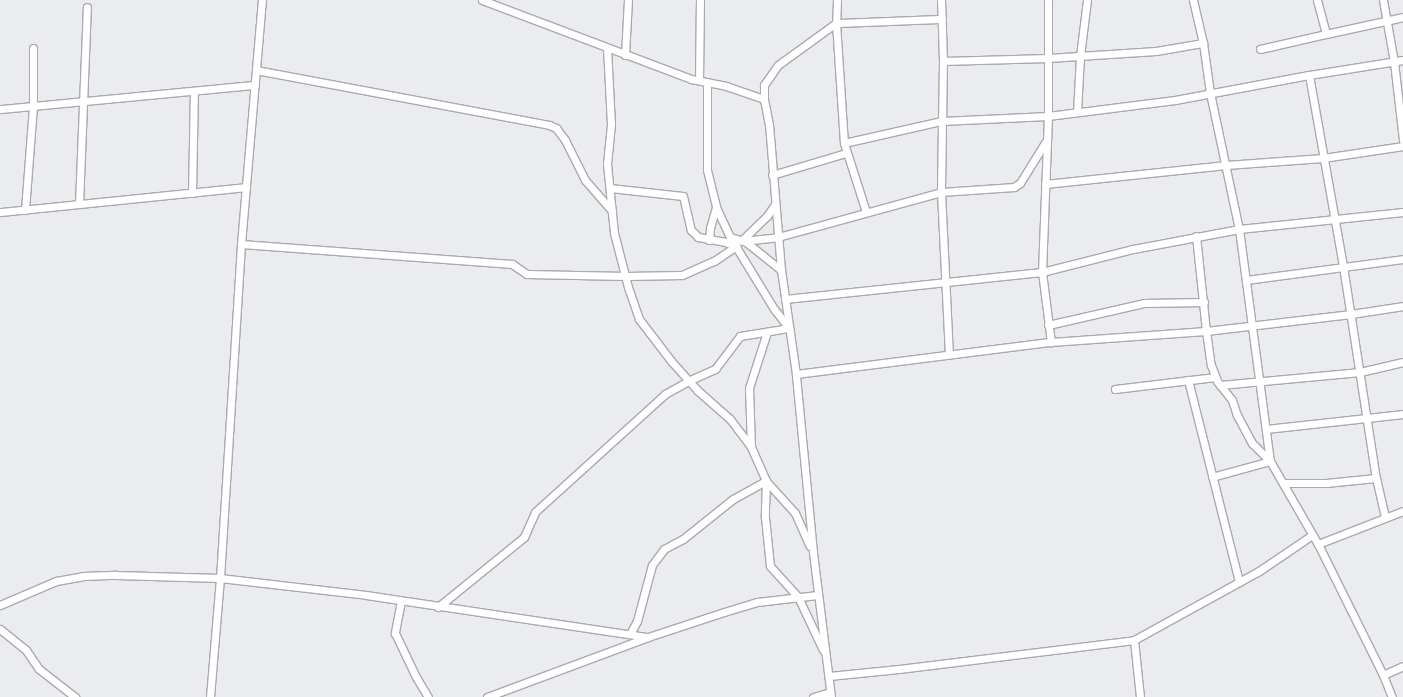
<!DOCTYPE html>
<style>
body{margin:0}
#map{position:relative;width:1403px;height:697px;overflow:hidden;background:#ebecf0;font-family:Montserrat,sans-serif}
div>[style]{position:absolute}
.roads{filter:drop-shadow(1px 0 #aaaaae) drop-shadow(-1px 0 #aaaaae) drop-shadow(0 1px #aaaaae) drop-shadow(0 -1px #aaaaae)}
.minor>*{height:7px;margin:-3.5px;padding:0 3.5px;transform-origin:3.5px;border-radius:3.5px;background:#fff}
span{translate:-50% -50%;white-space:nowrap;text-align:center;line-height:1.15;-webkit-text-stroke:4px #f9f9fd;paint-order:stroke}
</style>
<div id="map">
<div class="roads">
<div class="minor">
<i style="left:482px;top:0;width:223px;rotate:20.7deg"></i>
<i style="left:691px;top:79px;width:36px;rotate:11deg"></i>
<i style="left:726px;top:86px;width:40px;rotate:18.9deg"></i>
<i style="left:837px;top:0;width:23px;rotate:92deg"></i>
<i style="left:836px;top:23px;width:120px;rotate:86.2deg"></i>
<i style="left:844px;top:143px;width:72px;rotate:72.3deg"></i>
<i style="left:941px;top:0;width:61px;rotate:88.1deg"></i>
<i style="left:943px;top:61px;width:131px;rotate:90.9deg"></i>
<i style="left:941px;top:192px;width:162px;rotate:87.2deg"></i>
<i style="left:1048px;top:0;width:116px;rotate:90deg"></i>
<i style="left:1048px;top:116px;width:156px;rotate:92.2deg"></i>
<i style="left:1042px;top:272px;width:71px;rotate:82.7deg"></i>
<i style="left:1193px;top:0;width:44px;rotate:76.9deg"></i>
<i style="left:1203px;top:43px;width:50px;rotate:82deg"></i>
<i style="left:1210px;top:93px;width:139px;rotate:78deg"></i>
<i style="left:1239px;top:229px;width:234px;rotate:82.4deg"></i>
<i style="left:1270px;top:461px;width:96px;rotate:60deg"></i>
<i style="left:1318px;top:544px;width:146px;rotate:63.6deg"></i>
<i style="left:1383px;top:675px;width:24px;rotate:68deg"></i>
<i style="left:1317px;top:0;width:35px;rotate:75deg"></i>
<i style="left:1326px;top:34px;width:79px;rotate:-12.4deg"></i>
<i style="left:1383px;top:0;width:63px;rotate:79.9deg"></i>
<i style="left:1394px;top:62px;width:79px;rotate:83.4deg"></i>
<i style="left:607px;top:48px;width:76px;rotate:87deg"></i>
<i style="left:611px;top:124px;width:40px;rotate:95.7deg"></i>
<i style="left:607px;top:164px;width:69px;rotate:84.2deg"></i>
<i style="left:614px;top:233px;width:56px;rotate:75.5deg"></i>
<i style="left:628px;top:287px;width:34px;rotate:71deg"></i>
<i style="left:639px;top:319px;width:54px;rotate:52.5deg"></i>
<i style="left:672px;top:362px;width:38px;rotate:48deg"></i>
<i style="left:697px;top:390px;width:44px;rotate:41.3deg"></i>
<i style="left:730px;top:419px;width:35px;rotate:53deg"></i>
<i style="left:751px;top:447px;width:37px;rotate:66deg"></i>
<i style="left:766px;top:481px;width:43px;rotate:47.8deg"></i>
<i style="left:795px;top:513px;width:36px;rotate:66deg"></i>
<i style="left:1260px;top:49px;width:68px;rotate:-12.8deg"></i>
<i style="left:625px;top:55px;width:55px;rotate:-86.9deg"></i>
<i style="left:943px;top:61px;width:105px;rotate:-1.6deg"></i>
<i style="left:1048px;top:58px;width:108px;rotate:-3.7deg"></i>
<i style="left:1156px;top:51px;width:48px;rotate:-9.7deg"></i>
<i style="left:256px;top:70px;width:298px;rotate:10.6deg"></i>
<i style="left:549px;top:125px;width:8px;rotate:23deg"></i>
<i style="left:556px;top:128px;width:15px;rotate:53deg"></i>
<i style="left:565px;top:140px;width:45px;rotate:63.4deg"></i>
<i style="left:585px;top:180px;width:41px;rotate:48.9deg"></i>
<i style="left:1309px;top:75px;width:194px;rotate:79.9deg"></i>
<i style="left:1343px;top:266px;width:215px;rotate:81.2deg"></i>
<i style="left:1376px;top:478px;width:40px;rotate:77deg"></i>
<i style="left:699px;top:80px;width:80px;rotate:-89.3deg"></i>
<i style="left:707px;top:82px;width:88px;rotate:90deg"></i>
<i style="left:707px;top:170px;width:38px;rotate:76deg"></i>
<i style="left:716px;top:207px;width:33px;rotate:65deg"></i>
<i style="left:730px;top:237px;width:17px;rotate:17deg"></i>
<i style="left:746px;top:242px;width:45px;rotate:38.7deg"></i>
<i style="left:0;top:109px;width:256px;rotate:-5.4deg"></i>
<i style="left:1077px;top:112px;width:56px;rotate:-86.9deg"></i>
<i style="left:1080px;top:56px;width:56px;rotate:-82.9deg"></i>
<i style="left:844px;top:143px;width:99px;rotate:-12.8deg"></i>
<i style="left:941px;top:121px;width:107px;rotate:-2.7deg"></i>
<i style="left:1048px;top:116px;width:128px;rotate:-7.2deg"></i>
<i style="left:1175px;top:100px;width:136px;rotate:-10.6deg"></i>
<i style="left:1309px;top:75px;width:95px;rotate:-9.1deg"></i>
<i style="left:772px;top:175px;width:77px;rotate:-16.6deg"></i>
<i style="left:1045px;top:184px;width:182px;rotate:-6deg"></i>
<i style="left:1226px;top:165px;width:97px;rotate:-4.1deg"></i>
<i style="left:1323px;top:158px;width:81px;rotate:-8.5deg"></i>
<i style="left:610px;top:188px;width:73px;rotate:6.3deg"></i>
<i style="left:683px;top:196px;width:35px;rotate:77deg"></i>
<i style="left:691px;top:230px;width:10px;rotate:45deg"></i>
<i style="left:698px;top:237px;width:27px;rotate:10deg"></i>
<i style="left:725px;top:242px;width:12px;rotate:20deg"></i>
<i style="left:192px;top:193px;width:102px;rotate:-88.9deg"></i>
<i style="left:79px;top:204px;width:197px;rotate:-87.7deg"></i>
<i style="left:25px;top:210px;width:104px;rotate:-85.6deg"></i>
<i style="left:33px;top:106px;width:58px;rotate:-90deg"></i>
<i style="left:0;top:212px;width:247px;rotate:-5.8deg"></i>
<i style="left:1196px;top:236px;width:96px;rotate:84deg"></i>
<i style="left:1206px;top:331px;width:34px;rotate:82deg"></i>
<i style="left:1211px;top:365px;width:17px;rotate:69deg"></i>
<i style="left:1217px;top:381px;width:24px;rotate:52deg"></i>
<i style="left:1232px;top:400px;width:16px;rotate:72deg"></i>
<i style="left:1237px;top:415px;width:32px;rotate:62deg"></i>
<i style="left:1252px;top:443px;width:25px;rotate:45deg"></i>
<i style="left:1270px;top:461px;width:60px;rotate:164.6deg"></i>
<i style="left:709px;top:240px;width:12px;rotate:-85deg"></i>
<i style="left:710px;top:228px;width:22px;rotate:-74deg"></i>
<i style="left:742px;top:240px;width:35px;rotate:-44deg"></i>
<i style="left:767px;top:216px;width:14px;rotate:-56deg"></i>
<i style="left:742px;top:241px;width:36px;rotate:-6deg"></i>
<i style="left:778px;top:237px;width:169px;rotate:-15.4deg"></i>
<i style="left:941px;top:192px;width:73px;rotate:-3.9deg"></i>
<i style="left:1014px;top:187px;width:7px;rotate:-34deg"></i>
<i style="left:1020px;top:183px;width:49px;rotate:-58.2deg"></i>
<i style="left:241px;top:244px;width:272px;rotate:4.2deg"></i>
<i style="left:512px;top:264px;width:18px;rotate:34deg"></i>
<i style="left:527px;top:274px;width:99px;rotate:1.2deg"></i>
<i style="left:626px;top:276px;width:56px;rotate:-1deg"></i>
<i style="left:682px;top:275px;width:35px;rotate:-24deg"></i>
<i style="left:714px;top:261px;width:27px;rotate:-34deg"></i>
<i style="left:1246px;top:280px;width:158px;rotate:-7.6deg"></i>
<i style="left:785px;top:299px;width:258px;rotate:-6deg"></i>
<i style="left:1042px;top:272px;width:94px;rotate:-14.2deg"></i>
<i style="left:1133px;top:249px;width:108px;rotate:-10.7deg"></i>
<i style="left:1239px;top:229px;width:165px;rotate:-5.9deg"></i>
<i style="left:1048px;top:325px;width:98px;rotate:-12.9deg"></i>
<i style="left:1144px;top:303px;width:60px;rotate:-1deg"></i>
<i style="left:796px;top:374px;width:257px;rotate:-7.2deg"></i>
<i style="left:1051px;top:342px;width:155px;rotate:-4.1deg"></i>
<i style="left:1206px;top:331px;width:146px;rotate:-6.7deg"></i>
<i style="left:1351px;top:314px;width:53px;rotate:-8.7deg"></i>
<i style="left:1188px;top:380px;width:208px;rotate:75.8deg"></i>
<i style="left:1220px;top:385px;width:141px;rotate:-5.3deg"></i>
<i style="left:1360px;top:372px;width:44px;rotate:-13.1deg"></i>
<i style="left:1115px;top:389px;width:101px;rotate:-6.8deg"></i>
<i style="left:1266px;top:429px;width:138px;rotate:-6.2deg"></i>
<i style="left:751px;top:447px;width:59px;rotate:-91.9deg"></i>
<i style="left:749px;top:388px;width:59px;rotate:-72.2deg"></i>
<i style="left:766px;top:481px;width:36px;rotate:92deg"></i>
<i style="left:765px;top:517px;width:49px;rotate:84.2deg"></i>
<i style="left:770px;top:566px;width:42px;rotate:47.9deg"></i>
<i style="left:798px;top:597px;width:59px;rotate:64.7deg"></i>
<i style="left:1283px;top:483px;width:43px"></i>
<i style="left:1326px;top:483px;width:50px;rotate:-5.7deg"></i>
<i style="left:1318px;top:544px;width:91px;rotate:-21.2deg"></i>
<i style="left:401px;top:601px;width:33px;rotate:101deg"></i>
<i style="left:395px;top:633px;width:49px;rotate:64.5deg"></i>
<i style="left:416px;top:677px;width:23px;rotate:59deg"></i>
<i style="left:0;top:605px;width:61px;rotate:-23.2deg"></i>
<i style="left:56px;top:581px;width:27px;rotate:-10deg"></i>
<i style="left:83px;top:576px;width:33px;rotate:-2deg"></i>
<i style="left:116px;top:575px;width:104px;rotate:1.7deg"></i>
<i style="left:220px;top:578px;width:147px;rotate:6.6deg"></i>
<i style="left:366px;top:595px;width:285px;rotate:8.5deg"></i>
<i style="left:438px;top:607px;width:111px;rotate:-39.1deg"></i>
<i style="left:524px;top:537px;width:27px;rotate:-66deg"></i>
<i style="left:535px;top:512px;width:176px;rotate:-42.2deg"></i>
<i style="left:665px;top:394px;width:26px;rotate:-29deg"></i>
<i style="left:688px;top:381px;width:30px;rotate:-24deg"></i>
<i style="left:715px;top:369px;width:41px;rotate:-52.9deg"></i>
<i style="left:740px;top:336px;width:50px;rotate:-9.3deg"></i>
<i style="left:789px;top:328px;width:24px;rotate:-128deg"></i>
<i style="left:774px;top:309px;width:84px;rotate:-121.4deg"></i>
<i style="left:0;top:629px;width:33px;rotate:39deg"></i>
<i style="left:26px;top:650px;width:23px;rotate:56deg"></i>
<i style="left:39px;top:669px;width:46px;rotate:37.9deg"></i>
<i style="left:630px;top:634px;width:15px;rotate:-62deg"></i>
<i style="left:637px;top:621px;width:58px;rotate:-75deg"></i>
<i style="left:652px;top:565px;width:20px;rotate:-53deg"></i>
<i style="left:664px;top:549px;width:21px;rotate:-28deg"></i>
<i style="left:683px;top:539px;width:64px;rotate:-38.7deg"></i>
<i style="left:733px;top:499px;width:38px;rotate:-29deg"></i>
<i style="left:1134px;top:640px;width:57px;rotate:84deg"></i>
<i style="left:1383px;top:675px;width:22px;rotate:-24deg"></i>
<i style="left:829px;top:676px;width:70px;rotate:-5.7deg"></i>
<i style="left:899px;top:669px;width:237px;rotate:-7deg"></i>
<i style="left:1134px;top:640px;width:143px;rotate:-28.9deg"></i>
<i style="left:1259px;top:571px;width:64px;rotate:-34.2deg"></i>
<i style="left:210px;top:697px;width:119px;rotate:-85.2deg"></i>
<i style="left:220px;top:578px;width:335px;rotate:-86.4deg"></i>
<i style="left:241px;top:244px;width:245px;rotate:-85.1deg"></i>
<i style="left:487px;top:697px;width:172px;rotate:-20.4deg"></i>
<i style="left:648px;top:637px;width:80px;rotate:-18.2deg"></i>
<i style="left:724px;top:612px;width:34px;rotate:-17deg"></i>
<i style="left:757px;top:602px;width:61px;rotate:-6.5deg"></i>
<i style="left:813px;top:697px;width:18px;rotate:-16deg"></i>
<i style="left:831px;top:697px;width:146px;rotate:-97.1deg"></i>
<i style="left:813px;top:552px;width:179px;rotate:-95.5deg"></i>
<i style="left:796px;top:374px;width:105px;rotate:-98.2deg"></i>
<i style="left:781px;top:270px;width:145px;rotate:-94.7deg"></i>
<i style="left:769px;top:125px;width:26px;rotate:-101deg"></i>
<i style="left:764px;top:99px;width:14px;rotate:-90deg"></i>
<i style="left:764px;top:85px;width:24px;rotate:-55deg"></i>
<i style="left:778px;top:65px;width:72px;rotate:-35.9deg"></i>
<i style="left:836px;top:23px;width:106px;rotate:-2.2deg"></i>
</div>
</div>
</div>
